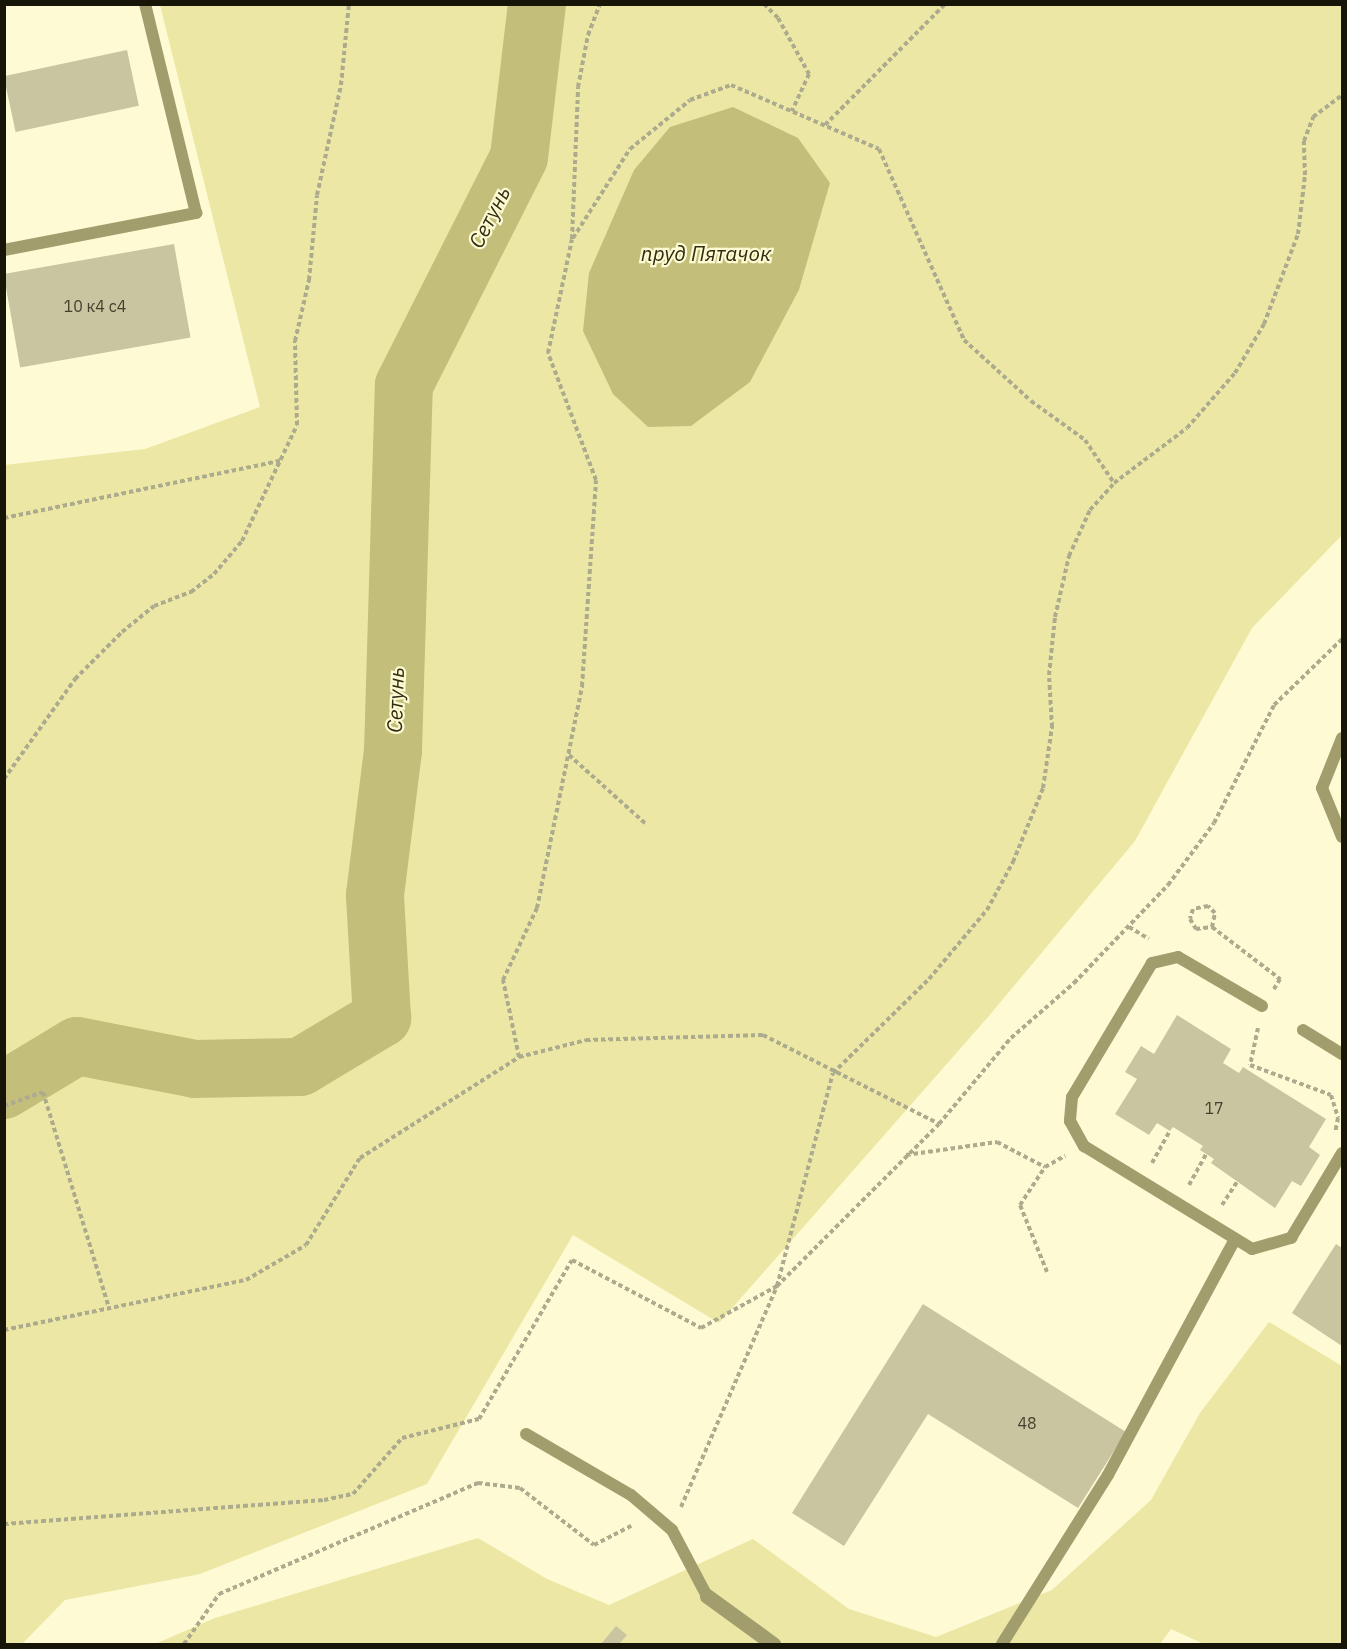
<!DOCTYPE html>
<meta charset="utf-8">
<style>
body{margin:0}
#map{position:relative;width:1347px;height:1649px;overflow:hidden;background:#fdfad4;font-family:"IBM Plex Sans",sans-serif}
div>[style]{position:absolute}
.green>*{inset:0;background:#ede7a5}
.water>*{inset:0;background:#c4be7b}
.river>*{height:58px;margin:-29px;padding:0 29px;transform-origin:29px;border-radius:29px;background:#c4be7b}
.building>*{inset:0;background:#c8c5a0;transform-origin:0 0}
.path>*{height:4px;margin-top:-2px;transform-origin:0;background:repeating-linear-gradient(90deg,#adab8d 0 4.5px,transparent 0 7.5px)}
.lane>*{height:12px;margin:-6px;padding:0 6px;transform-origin:6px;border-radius:6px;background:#a19d6d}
.street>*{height:15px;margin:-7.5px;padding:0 7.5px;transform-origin:7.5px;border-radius:7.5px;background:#a19d6d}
span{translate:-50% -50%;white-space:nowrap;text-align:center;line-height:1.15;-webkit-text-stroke:4.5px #fdfad4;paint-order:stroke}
.number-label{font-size:16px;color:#42412d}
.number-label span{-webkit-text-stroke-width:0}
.water-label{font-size:21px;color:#312e10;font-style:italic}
.frame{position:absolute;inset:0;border:6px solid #161507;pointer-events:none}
</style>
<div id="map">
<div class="green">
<i style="clip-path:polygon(evenodd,160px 5px,1342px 5px,1342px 535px,1252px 628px,1135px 841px,988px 1017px,719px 1323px,573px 1235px,427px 1484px,200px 1574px,65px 1600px,22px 1644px,4px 1644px,4px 465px,145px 449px,260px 407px,160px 5px,830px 183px,799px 290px,750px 382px,830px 183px)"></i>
<i style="clip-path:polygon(1269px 1322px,1342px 1366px,1342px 1644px,1204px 1644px,1171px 1629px,1160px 1644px,155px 1644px,215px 1618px,478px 1538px,547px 1579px,609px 1605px,753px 1539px,849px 1609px,936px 1637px,1052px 1590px,1151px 1500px,1200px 1413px)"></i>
</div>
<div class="water">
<i style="clip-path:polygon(733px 107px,798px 138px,830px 183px,799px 290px,750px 382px,691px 426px,648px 427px,613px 394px,583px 331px,589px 273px,634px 170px,670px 127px)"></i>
</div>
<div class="river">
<i style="left:4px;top:1090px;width:85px;rotate:-31.1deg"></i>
<i style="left:77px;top:1046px;width:120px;rotate:11deg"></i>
<i style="left:195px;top:1069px;width:105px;rotate:-1.1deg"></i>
<i style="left:300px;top:1067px;width:96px;rotate:-30.9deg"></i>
<i style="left:382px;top:1018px;width:123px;rotate:-93.3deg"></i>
<i style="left:375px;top:895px;width:145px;rotate:-82.9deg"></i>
<i style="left:393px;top:751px;width:366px;rotate:-88.3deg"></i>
<i style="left:404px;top:385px;width:255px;rotate:-63.2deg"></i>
<i style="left:519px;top:157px;width:154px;rotate:-83.3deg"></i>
</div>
<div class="building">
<i style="left:127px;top:50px;width:57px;height:126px;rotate:78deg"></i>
<i style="left:174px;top:244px;width:95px;height:173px;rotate:80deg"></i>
<i style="clip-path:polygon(1177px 1015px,1231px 1049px,1223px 1063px,1239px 1073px,1243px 1067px,1326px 1119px,1309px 1147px,1320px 1155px,1301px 1186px,1292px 1181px,1275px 1208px,1211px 1163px,1214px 1159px,1200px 1150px,1203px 1146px,1173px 1127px,1170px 1131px,1157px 1123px,1149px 1135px,1115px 1114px,1137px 1079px,1125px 1072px,1141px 1046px,1154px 1054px)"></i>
<i style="clip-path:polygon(1336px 1244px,1342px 1248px,1342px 1346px,1292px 1313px)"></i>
<i style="clip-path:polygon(923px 1304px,1126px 1432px,1078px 1508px,928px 1414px,844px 1546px,792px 1513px)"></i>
<i style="clip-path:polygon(616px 1626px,627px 1635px,619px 1644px,601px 1644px)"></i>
</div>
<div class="path">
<i style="left:764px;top:4px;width:20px;rotate:45deg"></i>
<i style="left:778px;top:18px;width:64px;rotate:61deg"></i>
<i style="left:809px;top:74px;width:41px;rotate:114.7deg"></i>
<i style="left:825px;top:125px;width:170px;rotate:-45.2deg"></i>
<i style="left:573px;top:238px;width:106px;rotate:-57.4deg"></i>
<i style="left:630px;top:149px;width:77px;rotate:-39.2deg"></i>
<i style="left:690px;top:100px;width:44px;rotate:-20.1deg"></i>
<i style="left:731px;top:85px;width:161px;rotate:23.4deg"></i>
<i style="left:879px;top:149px;width:209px;rotate:66deg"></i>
<i style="left:964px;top:340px;width:91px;rotate:42.3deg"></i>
<i style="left:1031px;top:401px;width:67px;rotate:35.8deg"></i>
<i style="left:1085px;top:440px;width:52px;rotate:56deg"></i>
<i style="left:4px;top:518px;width:282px;rotate:-11.7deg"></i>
<i style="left:569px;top:755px;width:105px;rotate:41.9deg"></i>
<i style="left:4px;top:779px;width:123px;rotate:-54.6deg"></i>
<i style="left:75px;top:679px;width:66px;rotate:-45deg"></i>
<i style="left:122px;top:632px;width:41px;rotate:-39.1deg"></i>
<i style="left:154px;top:606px;width:40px;rotate:-21deg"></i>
<i style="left:191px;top:592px;width:29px;rotate:-38deg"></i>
<i style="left:214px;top:574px;width:43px;rotate:-49.7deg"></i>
<i style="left:242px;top:541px;width:128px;rotate:-64.6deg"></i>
<i style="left:297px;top:425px;width:84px;rotate:-91.4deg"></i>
<i style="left:295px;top:341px;width:63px;rotate:-77.1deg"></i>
<i style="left:309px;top:280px;width:85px;rotate:-84.6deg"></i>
<i style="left:317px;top:195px;width:113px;rotate:-77.7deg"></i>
<i style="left:341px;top:85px;width:81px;rotate:-84.4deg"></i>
<i style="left:1129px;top:927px;width:23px;rotate:31deg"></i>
<i style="left:1212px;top:927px;width:14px;rotate:-78deg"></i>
<i style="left:1215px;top:913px;width:10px;rotate:-135deg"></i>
<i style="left:1208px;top:906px;width:15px;rotate:169deg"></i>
<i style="left:1193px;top:909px;width:10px;rotate:107deg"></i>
<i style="left:1190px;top:919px;width:12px;rotate:59deg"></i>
<i style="left:1196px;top:929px;width:16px;rotate:-7deg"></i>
<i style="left:1212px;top:927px;width:86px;rotate:37.4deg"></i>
<i style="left:1280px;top:979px;width:12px;rotate:121deg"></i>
<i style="left:1258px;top:1028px;width:38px;rotate:102deg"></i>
<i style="left:1250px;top:1065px;width:86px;rotate:20.3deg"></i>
<i style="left:1331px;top:1095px;width:24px;rotate:73deg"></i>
<i style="left:1338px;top:1118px;width:15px;rotate:101deg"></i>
<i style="left:519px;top:1057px;width:79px;rotate:-101.7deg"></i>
<i style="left:503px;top:980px;width:80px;rotate:-64.7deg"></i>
<i style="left:537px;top:908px;width:227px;rotate:-78.5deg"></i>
<i style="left:582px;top:686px;width:206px;rotate:-86.1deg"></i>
<i style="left:596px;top:480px;width:136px;rotate:-110.7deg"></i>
<i style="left:548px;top:353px;width:116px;rotate:-78.1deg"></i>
<i style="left:572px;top:239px;width:152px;rotate:-87.7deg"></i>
<i style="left:578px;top:87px;width:53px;rotate:-79.1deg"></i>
<i style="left:588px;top:35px;width:33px;rotate:-69deg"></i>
<i style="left:4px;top:1106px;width:41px;rotate:-19.7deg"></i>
<i style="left:43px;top:1092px;width:226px;rotate:73deg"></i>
<i style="left:906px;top:1155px;width:92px;rotate:-8.1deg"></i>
<i style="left:997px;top:1142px;width:54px;rotate:27.5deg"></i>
<i style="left:1152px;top:1163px;width:37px;rotate:-61deg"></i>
<i style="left:1189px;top:1185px;width:35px;rotate:-61deg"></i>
<i style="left:1222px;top:1205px;width:30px;rotate:-57deg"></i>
<i style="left:1047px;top:1272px;width:72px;rotate:-111.9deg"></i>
<i style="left:1020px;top:1205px;width:45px;rotate:-56.7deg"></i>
<i style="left:1045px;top:1167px;width:23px;rotate:-29deg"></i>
<i style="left:4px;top:1330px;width:247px;rotate:-11.7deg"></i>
<i style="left:246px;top:1280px;width:69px;rotate:-30.3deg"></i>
<i style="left:306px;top:1245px;width:102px;rotate:-58.2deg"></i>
<i style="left:360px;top:1158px;width:188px;rotate:-32.4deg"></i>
<i style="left:519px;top:1057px;width:69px;rotate:-14.2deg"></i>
<i style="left:586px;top:1040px;width:177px;rotate:-1.6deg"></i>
<i style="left:763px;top:1035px;width:197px;rotate:26.8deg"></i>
<i style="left:681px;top:1507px;width:241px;rotate:-66.5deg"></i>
<i style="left:777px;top:1286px;width:229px;rotate:-45deg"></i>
<i style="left:939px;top:1124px;width:112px;rotate:-50.1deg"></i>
<i style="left:1011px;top:1038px;width:84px;rotate:-41.1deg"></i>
<i style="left:1074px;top:983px;width:136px;rotate:-46.2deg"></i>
<i style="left:1168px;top:885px;width:77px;rotate:-53.4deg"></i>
<i style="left:1214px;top:823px;width:132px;rotate:-63deg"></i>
<i style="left:1274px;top:705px;width:95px;rotate:-44.1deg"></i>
<i style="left:4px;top:1524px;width:321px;rotate:-4.3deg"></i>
<i style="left:324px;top:1500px;width:30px;rotate:-12deg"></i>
<i style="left:353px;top:1494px;width:74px;rotate:-48.8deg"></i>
<i style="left:402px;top:1438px;width:79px;rotate:-13.9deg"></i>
<i style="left:479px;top:1419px;width:184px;rotate:-59.7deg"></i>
<i style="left:572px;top:1260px;width:146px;rotate:27.8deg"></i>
<i style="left:701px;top:1328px;width:87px;rotate:-28.9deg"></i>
<i style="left:777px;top:1286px;width:220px;rotate:-75.3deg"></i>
<i style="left:833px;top:1073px;width:134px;rotate:-44.4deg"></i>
<i style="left:929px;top:979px;width:90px;rotate:-50deg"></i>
<i style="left:987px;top:910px;width:55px;rotate:-61.6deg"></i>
<i style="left:1013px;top:862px;width:80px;rotate:-67.9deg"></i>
<i style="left:1043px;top:788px;width:62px;rotate:-81.6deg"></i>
<i style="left:1052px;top:727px;width:52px;rotate:-93.3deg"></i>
<i style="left:1049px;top:675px;width:58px;rotate:-84.1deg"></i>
<i style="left:1055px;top:617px;width:63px;rotate:-77.1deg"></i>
<i style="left:1069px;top:556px;width:51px;rotate:-65.5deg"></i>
<i style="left:1090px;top:510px;width:36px;rotate:-48deg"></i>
<i style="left:1114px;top:483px;width:91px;rotate:-37deg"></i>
<i style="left:1187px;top:428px;width:73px;rotate:-48.9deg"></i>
<i style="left:1235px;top:373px;width:57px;rotate:-59.4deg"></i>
<i style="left:1264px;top:324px;width:96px;rotate:-69.3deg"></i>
<i style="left:1298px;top:234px;width:59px;rotate:-83.2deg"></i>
<i style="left:1305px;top:175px;width:34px;rotate:-92deg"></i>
<i style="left:1304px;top:141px;width:26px;rotate:-69deg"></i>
<i style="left:1313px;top:117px;width:36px;rotate:-37deg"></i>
<i style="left:184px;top:1644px;width:61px;rotate:-55deg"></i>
<i style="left:219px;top:1594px;width:282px;rotate:-23.2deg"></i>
<i style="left:478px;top:1483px;width:42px;rotate:6.8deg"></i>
<i style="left:520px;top:1488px;width:93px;rotate:37.6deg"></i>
<i style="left:594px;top:1545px;width:42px;rotate:-27.2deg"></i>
</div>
<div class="lane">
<i style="left:4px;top:250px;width:196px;rotate:-10.9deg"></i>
<i style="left:196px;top:213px;width:215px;rotate:-103.7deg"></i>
<i style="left:1342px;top:738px;width:54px;rotate:111.8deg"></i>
<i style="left:1322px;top:788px;width:53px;rotate:67.8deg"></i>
<i style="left:1262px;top:1006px;width:97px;rotate:-149.7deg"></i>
<i style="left:1178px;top:957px;width:27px;rotate:167deg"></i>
<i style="left:1152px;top:963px;width:156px;rotate:120.8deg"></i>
<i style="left:1072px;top:1097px;width:24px;rotate:95deg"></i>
<i style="left:1070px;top:1121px;width:29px;rotate:61deg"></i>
<i style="left:1084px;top:1146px;width:197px;rotate:31.5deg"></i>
<i style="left:1252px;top:1249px;width:41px;rotate:-15.8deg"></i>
<i style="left:1291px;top:1238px;width:99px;rotate:-59deg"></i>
<i style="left:1303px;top:1030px;width:46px;rotate:31.6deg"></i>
<i style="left:526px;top:1434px;width:121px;rotate:30.2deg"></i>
<i style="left:631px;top:1495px;width:54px;rotate:40.5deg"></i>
<i style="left:672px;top:1530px;width:75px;rotate:62.1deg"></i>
<i style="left:1002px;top:1644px;width:199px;rotate:-57.9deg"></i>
<i style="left:1108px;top:1475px;width:268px;rotate:-61.7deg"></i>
</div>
<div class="street">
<i style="left:707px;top:1596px;width:82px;rotate:36deg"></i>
</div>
<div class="number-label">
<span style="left:95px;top:306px">10 к4 с4</span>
<span style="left:1214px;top:1108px">17</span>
<span style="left:1027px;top:1423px">48</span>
</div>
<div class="water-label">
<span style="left:489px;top:217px;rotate:-63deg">Сетунь</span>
<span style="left:706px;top:253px">пруд Пятачок</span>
<span style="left:395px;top:700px;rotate:-88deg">Сетунь</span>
</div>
<div class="frame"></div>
</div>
